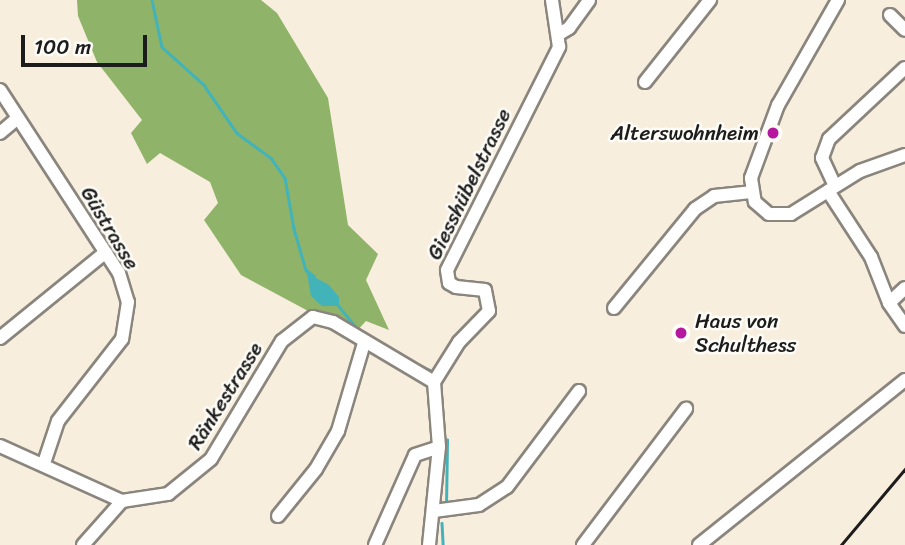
<!DOCTYPE html>
<meta charset="utf-8">
<style>
body{margin:0}
#map{position:relative;width:905px;height:545px;overflow:hidden;background:#f8eede;font-family:Sriracha,sans-serif}
div>[style]{position:absolute}
.forest>*{inset:0;background:#8fb368}
.water>*{inset:0;background:#43b3ba}
.stream>*{height:2.5px;margin:-1.25px;padding:0 1.25px;transform-origin:1.25px;border-radius:1.25px;background:#43b3ba}
.roads{filter:drop-shadow(2px 0 #8a857d) drop-shadow(-2px 0 #8a857d) drop-shadow(0 2px #8a857d) drop-shadow(0 -2px #8a857d)}
.minor>*{height:12px;margin:-6px;padding:0 6px;transform-origin:6px;border-radius:6px;background:#fff}
.rail>*{height:2.5px;margin:-1.25px;padding:0 1.25px;transform-origin:1.25px;border-radius:1.25px;background:#1c1c1c}
.dots>*{width:19px;height:19px;translate:-50% -50%;box-sizing:border-box;border:4px solid #fdfcf7;border-radius:50%}
span{translate:-50% -50%;white-space:nowrap;text-align:center;line-height:1.15;-webkit-text-stroke:5px #fdfcf7;paint-order:stroke}
.poi-label{font-size:21px;color:#1c1c1c}
.right{translate:-100% -50%;text-align:right}
.left{translate:0 -50%;text-align:left}
.street-label{font-size:21px;color:#1c1c1c}
.scale{position:absolute;left:21px;top:35px;width:126px;height:32px;box-sizing:border-box;border:4px solid #1c1c1c;border-top:0;padding-left:9px;font-size:21px;line-height:24px;white-space:nowrap;color:#1c1c1c;-webkit-text-stroke:5px #fdfcf7;paint-order:stroke}
</style>
<div id="map">
<div class="forest">
<i style="clip-path:polygon(77px 0,261px 0,277px 13px,328px 98px,348px 225px,378px 254px,366px 280px,389px 330px,366px 321px,353px 335px,241px 275px,204px 220px,218px 203px,210px 182px,160px 153px,147px 164px,131px 133px,142px 120px,97px 62px,78px 16px)"></i>
</div>
<div class="water">
<i style="clip-path:polygon(307px 273px,329px 285px,339px 297px,339px 306px,322px 306px,311px 296px)"></i>
</div>
<div class="stream">
<i style="left:152px;top:0;width:48px;rotate:78deg"></i>
<i style="left:162px;top:47px;width:57px;rotate:42.1deg"></i>
<i style="left:204px;top:85px;width:58px;rotate:55.5deg"></i>
<i style="left:237px;top:133px;width:42px;rotate:36.3deg"></i>
<i style="left:271px;top:158px;width:24px;rotate:55deg"></i>
<i style="left:285px;top:178px;width:52px;rotate:80deg"></i>
<i style="left:294px;top:229px;width:43px;rotate:73.7deg"></i>
<i style="left:306px;top:270px;width:10px;rotate:37deg"></i>
<i style="left:338px;top:305px;width:35px;rotate:51deg"></i>
<i style="left:405px;top:358px;width:28px;rotate:26deg"></i>
<i style="left:446px;top:506px;width:66px;rotate:-89.1deg"></i>
<i style="left:442px;top:523px;width:22px;rotate:87deg"></i>
</div>
<div class="roads">
<div class="minor">
<i style="left:838px;top:0;width:121px;rotate:119.7deg"></i>
<i style="left:778px;top:105px;width:78px;rotate:110.3deg"></i>
<i style="left:751px;top:178px;width:24px;rotate:81deg"></i>
<i style="left:755px;top:202px;width:18px;rotate:41deg"></i>
<i style="left:769px;top:214px;width:22px"></i>
<i style="left:791px;top:214px;width:81px;rotate:-31.9deg"></i>
<i style="left:860px;top:171px;width:48px;rotate:-19.6deg"></i>
<i style="left:890px;top:15px;width:21px;rotate:45deg"></i>
<i style="left:559px;top:34px;width:12px;rotate:-31deg"></i>
<i style="left:569px;top:28px;width:34px;rotate:-54deg"></i>
<i style="left:645px;top:82px;width:105px;rotate:-51.6deg"></i>
<i style="left:0;top:90px;width:218px;rotate:57deg"></i>
<i style="left:119px;top:273px;width:30px;rotate:73deg"></i>
<i style="left:128px;top:302px;width:37px;rotate:99deg"></i>
<i style="left:122px;top:339px;width:104px;rotate:128deg"></i>
<i style="left:58px;top:421px;width:44px;rotate:108.4deg"></i>
<i style="left:0;top:133px;width:23px;rotate:-40deg"></i>
<i style="left:835px;top:186px;width:31px;rotate:-115deg"></i>
<i style="left:822px;top:158px;width:20px;rotate:-70deg"></i>
<i style="left:829px;top:139px;width:104px;rotate:-43.1deg"></i>
<i style="left:828px;top:191px;width:79px;rotate:56.9deg"></i>
<i style="left:871px;top:257px;width:49px;rotate:68.6deg"></i>
<i style="left:889px;top:303px;width:28px;rotate:55deg"></i>
<i style="left:889px;top:303px;width:22px;rotate:-43deg"></i>
<i style="left:614px;top:308px;width:128px;rotate:-50.7deg"></i>
<i style="left:695px;top:209px;width:23px;rotate:-34deg"></i>
<i style="left:714px;top:196px;width:37px;rotate:-6deg"></i>
<i style="left:0;top:338px;width:136px;rotate:-39.1deg"></i>
<i style="left:434px;top:382px;width:47px;rotate:-58deg"></i>
<i style="left:459px;top:342px;width:43px;rotate:-45.9deg"></i>
<i style="left:489px;top:311px;width:21px;rotate:-101deg"></i>
<i style="left:485px;top:290px;width:29px;rotate:-174deg"></i>
<i style="left:456px;top:287px;width:8px;rotate:-150deg"></i>
<i style="left:449px;top:283px;width:13px;rotate:-99deg"></i>
<i style="left:447px;top:270px;width:250px;rotate:-63.3deg"></i>
<i style="left:559px;top:47px;width:48px;rotate:-98.5deg"></i>
<i style="left:0;top:446px;width:134px;rotate:24.3deg"></i>
<i style="left:122px;top:501px;width:47px;rotate:-8.7deg"></i>
<i style="left:168px;top:494px;width:55px;rotate:-39.1deg"></i>
<i style="left:211px;top:459px;width:138px;rotate:-59deg"></i>
<i style="left:282px;top:341px;width:39px;rotate:-38deg"></i>
<i style="left:313px;top:317px;width:21px;rotate:14deg"></i>
<i style="left:333px;top:322px;width:117px;rotate:30.7deg"></i>
<i style="left:434px;top:511px;width:45px;rotate:-7.6deg"></i>
<i style="left:479px;top:505px;width:33px;rotate:-33deg"></i>
<i style="left:507px;top:487px;width:120px;rotate:-53.1deg"></i>
<i style="left:278px;top:516px;width:60px;rotate:-51deg"></i>
<i style="left:316px;top:469px;width:44px;rotate:-59.9deg"></i>
<i style="left:338px;top:431px;width:92px;rotate:-73.5deg"></i>
<i style="left:83px;top:545px;width:59px;rotate:-48.4deg"></i>
<i style="left:375px;top:545px;width:98px;rotate:-66deg"></i>
<i style="left:415px;top:455px;width:25px;rotate:-18deg"></i>
<i style="left:429px;top:545px;width:99px;rotate:-84.2deg"></i>
<i style="left:439px;top:447px;width:65px;rotate:-94.4deg"></i>
<i style="left:583px;top:545px;width:171px;rotate:-52.9deg"></i>
<i style="left:699px;top:545px;width:264px;rotate:-38.7deg"></i>
</div>
</div>
<div class="rail">
<i style="left:841px;top:545px;width:99px;rotate:-49.9deg"></i>
</div>
<div class="dots">
<i style="left:773px;top:133px;background:#b5179e"></i>
<i style="left:681px;top:333px;background:#b5179e"></i>
</div>
<div class="poi-label">
<span class="right" style="left:759px;top:133px">Alterswohnheim</span>
<span class="left" style="left:695px;top:333px">Haus von<br>Schulthess</span>
</div>
<div class="street-label">
<span style="left:469px;top:184px;rotate:-64deg">Giesshübelstrasse</span>
<span style="left:110px;top:228px;rotate:59deg">Güstrasse</span>
<span style="left:225px;top:396px;rotate:-58deg">Ränkestrasse</span>
</div>
<div class="scale">100 m</div>
</div>
